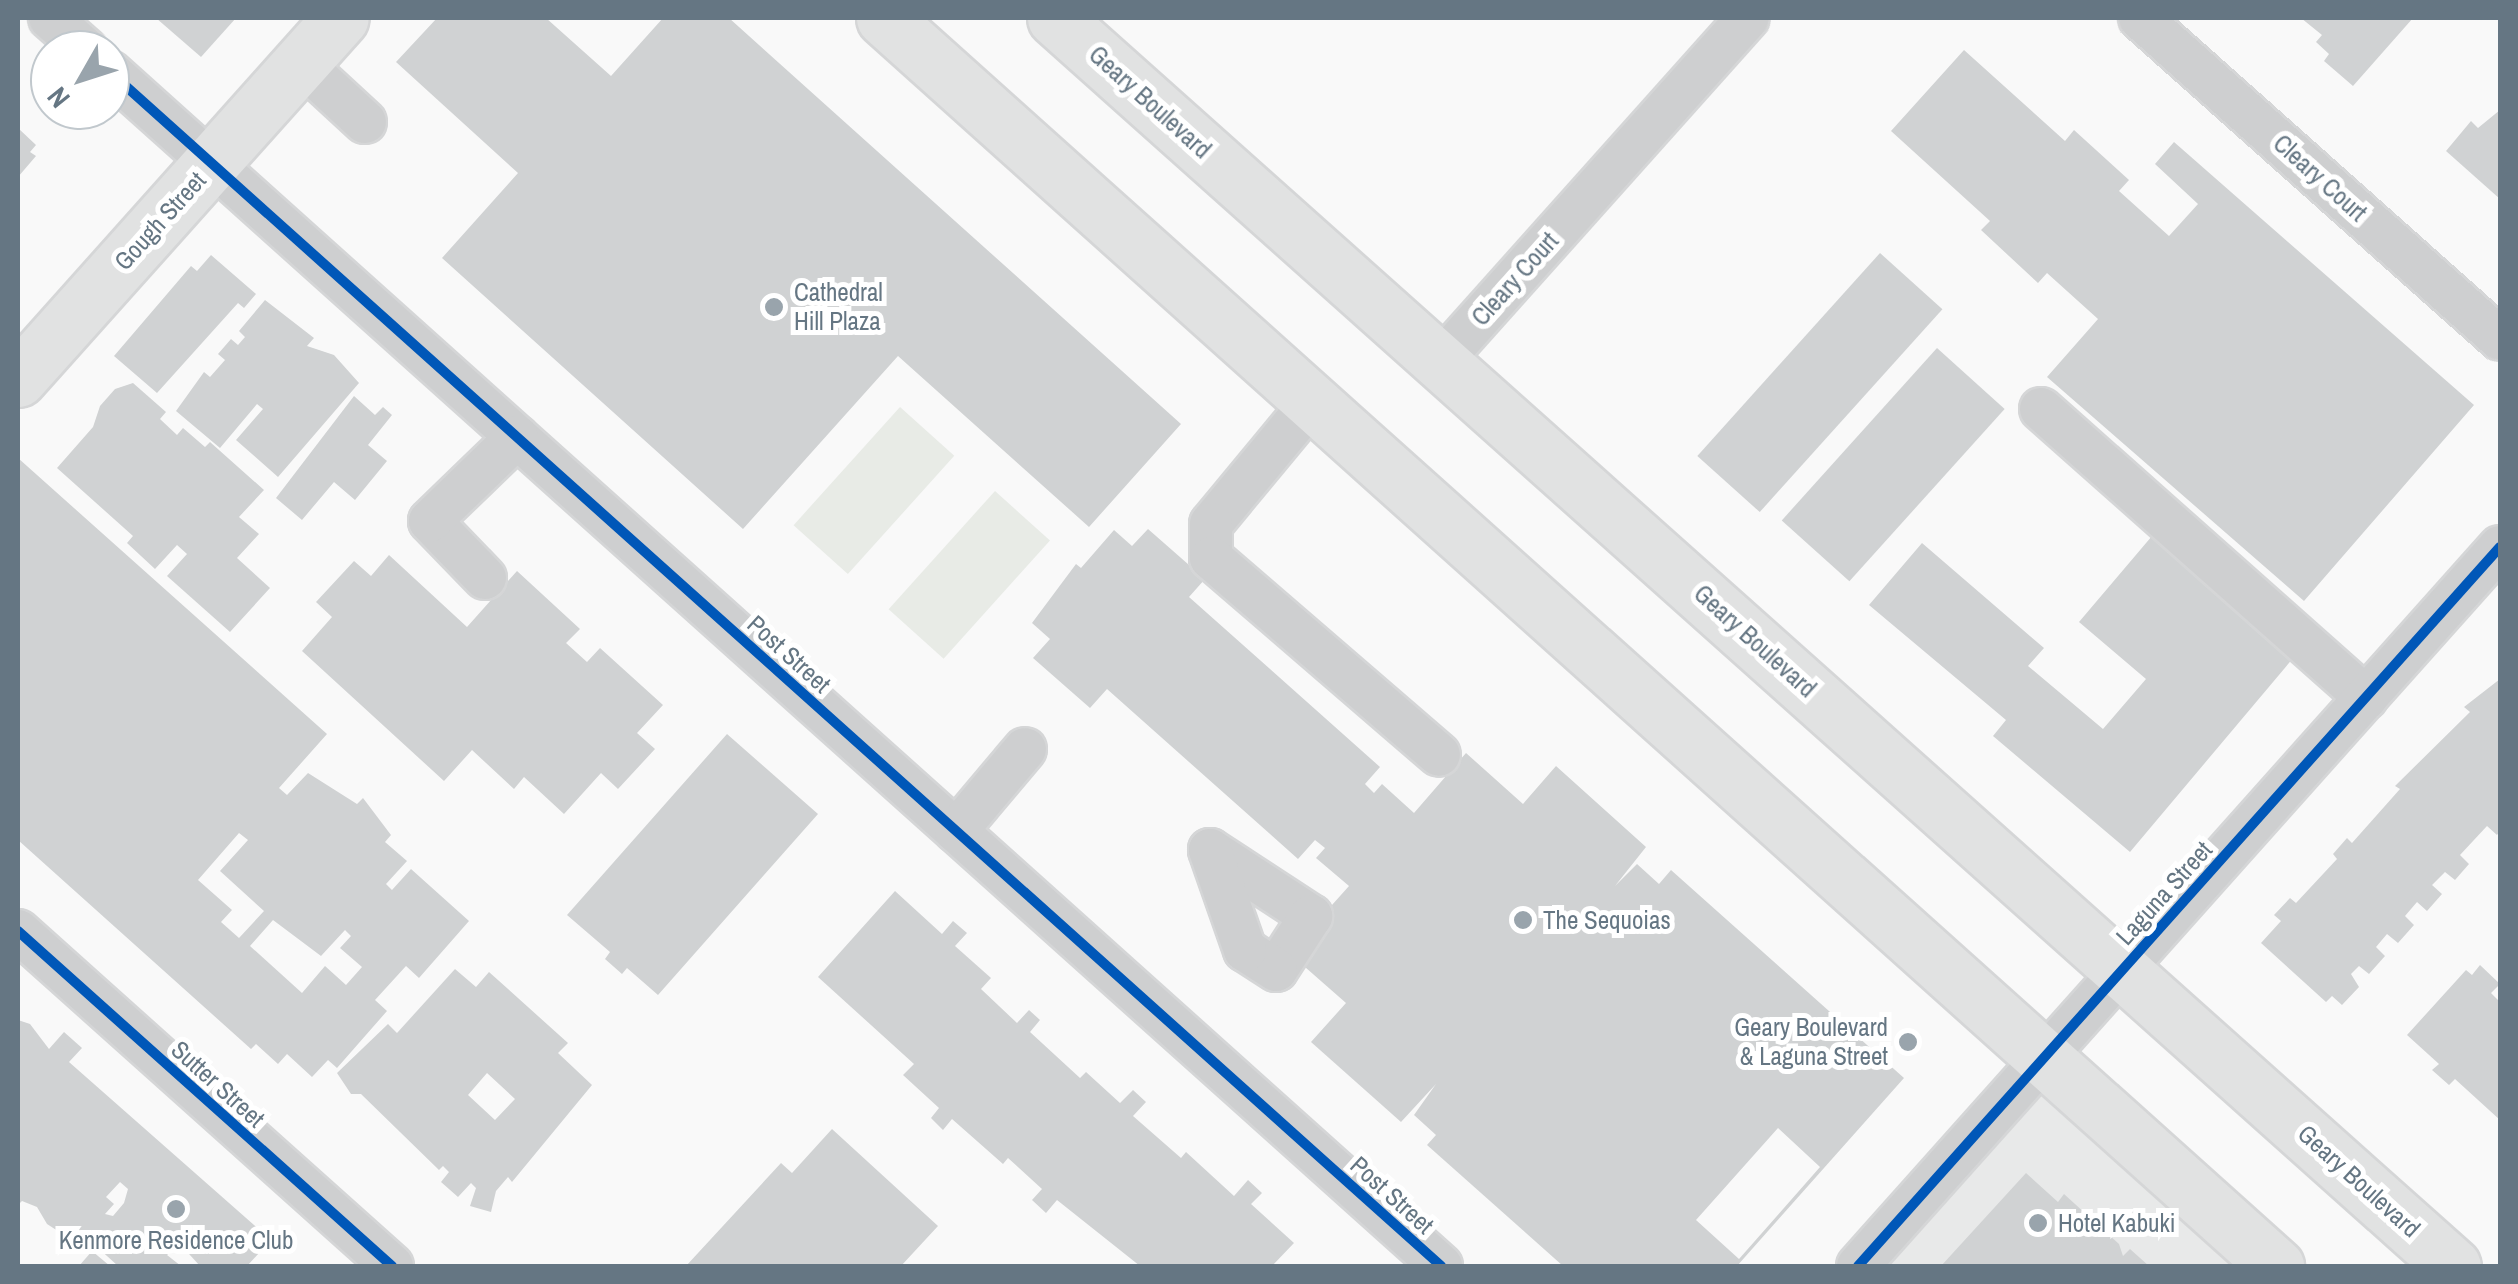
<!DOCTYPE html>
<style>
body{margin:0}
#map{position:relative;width:2518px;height:1284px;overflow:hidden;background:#f9f9f9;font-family:"Archivo Narrow",sans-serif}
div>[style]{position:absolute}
.built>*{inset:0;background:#e8e9e9}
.green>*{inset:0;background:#e8ebe6;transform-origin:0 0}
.building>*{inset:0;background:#d0d2d3;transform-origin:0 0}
.roads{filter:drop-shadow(2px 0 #d5d6d7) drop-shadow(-2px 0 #d5d6d7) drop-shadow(0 2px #d5d6d7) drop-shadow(0 -2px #d5d6d7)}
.minor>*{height:42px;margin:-21px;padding:0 21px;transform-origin:21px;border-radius:21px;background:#cecfd0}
.major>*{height:55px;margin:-27.5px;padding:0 27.5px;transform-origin:27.5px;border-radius:27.5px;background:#e1e2e2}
.cycleway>*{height:10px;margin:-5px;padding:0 5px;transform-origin:5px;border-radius:5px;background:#0057b8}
.dots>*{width:28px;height:28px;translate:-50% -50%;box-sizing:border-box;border:5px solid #fff;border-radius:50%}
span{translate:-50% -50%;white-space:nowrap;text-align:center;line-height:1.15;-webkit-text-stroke:10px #fff;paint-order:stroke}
.street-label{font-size:25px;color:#657683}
.poi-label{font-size:25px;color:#657683}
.left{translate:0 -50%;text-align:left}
.right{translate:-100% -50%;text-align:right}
.frame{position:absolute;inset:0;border:20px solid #657683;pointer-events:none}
.north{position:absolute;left:30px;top:30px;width:100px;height:100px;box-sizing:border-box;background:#fff;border:2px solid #c1c8cd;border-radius:50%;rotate:231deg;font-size:28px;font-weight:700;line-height:40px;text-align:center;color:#657683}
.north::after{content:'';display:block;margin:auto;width:35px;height:45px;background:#99a4ac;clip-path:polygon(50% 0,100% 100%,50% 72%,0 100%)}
</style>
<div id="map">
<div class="built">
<i style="clip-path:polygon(2036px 1073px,2250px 1266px,1865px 1266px)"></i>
</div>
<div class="green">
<i style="left:900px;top:407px;width:73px;height:159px;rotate:42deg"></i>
<i style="left:995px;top:491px;width:74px;height:159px;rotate:42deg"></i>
</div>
<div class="building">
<i style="clip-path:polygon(156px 18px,236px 18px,201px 57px)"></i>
<i style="clip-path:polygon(437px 18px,546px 18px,611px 76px,663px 18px,729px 18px,1181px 424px,1089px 527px,898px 356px,743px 529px,442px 258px,518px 173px,396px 62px)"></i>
<i style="clip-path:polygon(2301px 18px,2413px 18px,2353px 86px,2324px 61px,2329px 54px,2316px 42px,2322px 35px)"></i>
<i style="clip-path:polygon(1964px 50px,2065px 141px,2074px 130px,2129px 180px,2119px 191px,2169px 236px,2198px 204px,2155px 164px,2174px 142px,2474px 405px,2304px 601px,2047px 377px,2098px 319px,2047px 273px,2038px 283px,1981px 230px,1990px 221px,1891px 131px)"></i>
<i style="clip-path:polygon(2500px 110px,2500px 199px,2446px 151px,2471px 121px,2478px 128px)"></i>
<i style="clip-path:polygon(18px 128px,36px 145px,30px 152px,36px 156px,18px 177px)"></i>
<i style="left:1880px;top:253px;width:84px;height:273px;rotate:42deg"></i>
<i style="clip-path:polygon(211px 255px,256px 294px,244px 308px,238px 303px,157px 393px,114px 356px,191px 266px,197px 271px)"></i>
<i style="clip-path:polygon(265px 300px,314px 338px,307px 346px,334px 355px,359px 383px,278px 477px,236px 440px,263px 409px,257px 404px,220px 448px,176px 411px,204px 372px,210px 377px,225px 360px,218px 354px,231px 339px,238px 345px,245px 337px,239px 331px)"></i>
<i style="left:1937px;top:348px;width:91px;height:232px;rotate:42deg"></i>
<i style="clip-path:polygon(133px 383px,166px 412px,160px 419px,177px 435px,183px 428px,205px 447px,210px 442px,264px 490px,239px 517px,259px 534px,237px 558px,270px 588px,230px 632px,167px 576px,187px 554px,177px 545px,155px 569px,127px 543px,133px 536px,57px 468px,93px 427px,100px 406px,115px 389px)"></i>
<i style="clip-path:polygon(354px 396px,375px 415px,383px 407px,392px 415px,368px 445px,387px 461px,355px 500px,334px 482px,302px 520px,276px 498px)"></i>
<i style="clip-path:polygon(evenodd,18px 458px,327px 734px,279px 788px,287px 795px,308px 773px,357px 804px,363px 798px,391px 835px,385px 842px,407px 861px,386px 884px,392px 890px,411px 869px,469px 921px,419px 978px,406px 966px,375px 1000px,387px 1011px,337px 1068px,328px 1060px,312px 1077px,287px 1054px,278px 1064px,256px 1044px,251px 1049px,18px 840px,18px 458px,239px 833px,248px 840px,220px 871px,264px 911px,239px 938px,221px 922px,232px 910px,198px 880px,239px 833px,18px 458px,273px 920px,321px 956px,345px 930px,351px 936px,340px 948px,362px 967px,346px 985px,325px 966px,302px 993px,250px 946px,273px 920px)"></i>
<i style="clip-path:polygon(evenodd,1148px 529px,1205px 579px,1189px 597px,1380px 767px,1365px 784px,1374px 793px,1382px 784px,1414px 813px,1466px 753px,1523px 804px,1556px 766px,1646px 847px,1615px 886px,1637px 864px,1659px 884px,1671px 870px,1904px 1078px,1737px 1266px,1563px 1266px,1427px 1145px,1436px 1135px,1414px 1115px,1436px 1084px,1401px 1122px,1311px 1042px,1346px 1003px,1289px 953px,1349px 886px,1316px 858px,1325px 848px,1315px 840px,1298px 859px,1107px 689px,1090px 708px,1033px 658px,1050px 639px,1032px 623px,1076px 564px,1081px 568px,1114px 530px,1132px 546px,1148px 529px,1778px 1128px,1820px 1167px,1739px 1259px,1696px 1220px,1778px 1128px)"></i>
<i style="clip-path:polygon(2152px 536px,2294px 657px,2130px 852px,1993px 736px,2006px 720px,1869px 605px,1922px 543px,2044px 648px,2028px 666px,2103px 729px,2146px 679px,2079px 622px)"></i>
<i style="clip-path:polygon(389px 555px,467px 627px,517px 571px,580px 629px,566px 643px,587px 662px,600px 648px,663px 705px,637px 733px,655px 749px,618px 789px,601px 773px,564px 814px,524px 777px,514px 789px,472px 750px,444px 781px,302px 651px,332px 617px,316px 602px,354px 561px,371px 576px)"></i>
<i style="clip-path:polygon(2500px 679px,2500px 831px,2497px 835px,2487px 826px,2460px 855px,2469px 864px,2455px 880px,2445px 872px,2432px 885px,2442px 894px,2427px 911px,2417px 902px,2405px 916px,2414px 925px,2398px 943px,2387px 934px,2376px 947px,2385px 956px,2369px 974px,2359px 966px,2351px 974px,2359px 987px,2342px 1005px,2332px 996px,2326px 1002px,2261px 943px,2281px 921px,2274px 915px,2290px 898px,2296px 903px,2337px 859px,2333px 854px,2347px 838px,2352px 843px,2400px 789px,2395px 786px,2470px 712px,2464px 707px)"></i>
<i style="clip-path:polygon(727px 734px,818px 814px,658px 995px,627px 968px,622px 974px,605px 959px,610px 952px,567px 915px)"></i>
<i style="clip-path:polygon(895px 891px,942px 934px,953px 921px,967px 933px,955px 946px,991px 978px,981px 989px,1017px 1023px,1029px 1010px,1040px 1020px,1030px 1032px,1080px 1078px,1086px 1072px,1120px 1103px,1133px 1090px,1146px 1102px,1133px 1116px,1181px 1158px,1186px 1152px,1234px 1196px,1248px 1180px,1262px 1193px,1251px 1204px,1294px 1243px,1272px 1266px,1140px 1266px,1057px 1200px,1046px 1213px,1032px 1200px,1042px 1189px,1008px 1158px,1003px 1164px,952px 1119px,943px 1130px,931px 1118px,939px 1108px,903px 1075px,914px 1064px,818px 977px)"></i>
<i style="clip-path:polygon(2480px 965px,2500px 984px,2491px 993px,2500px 1002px,2500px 1120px,2455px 1079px,2449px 1085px,2432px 1070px,2439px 1064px,2407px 1035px,2466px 970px,2472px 975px)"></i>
<i style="clip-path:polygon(evenodd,455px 969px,476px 987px,489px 972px,568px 1043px,558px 1053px,592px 1085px,512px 1182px,508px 1177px,496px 1191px,491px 1212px,470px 1206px,476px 1188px,471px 1183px,458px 1197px,441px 1182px,449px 1172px,443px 1166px,439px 1170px,361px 1094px,351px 1094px,337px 1073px,388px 1024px,397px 1033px,455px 969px,487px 1073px,515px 1099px,495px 1120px,468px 1095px,487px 1073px)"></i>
<i style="clip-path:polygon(evenodd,18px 1020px,30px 1024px,49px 1049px,64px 1032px,82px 1048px,69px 1062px,271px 1240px,247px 1266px,200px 1266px,179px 1243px,167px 1255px,181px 1266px,118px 1266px,85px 1236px,78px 1244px,47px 1224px,37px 1207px,22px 1201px,18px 1205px,18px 1020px,120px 1182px,128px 1189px,124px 1203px,113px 1216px,105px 1214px,114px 1204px,106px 1197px,120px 1182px)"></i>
<i style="clip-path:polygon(832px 1129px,938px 1226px,901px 1266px,686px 1266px,781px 1163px,792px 1173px)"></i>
<i style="clip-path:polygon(2026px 1173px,2058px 1202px,2064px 1194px,2119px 1244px,2123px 1256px,2130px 1249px,2149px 1266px,1941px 1266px)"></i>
<i style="clip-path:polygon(92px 1251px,110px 1266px,79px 1266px)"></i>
</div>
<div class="roads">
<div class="minor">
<i style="left:50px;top:18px;width:48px;rotate:41.6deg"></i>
<i style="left:2140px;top:18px;width:482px;rotate:41.7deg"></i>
<i style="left:301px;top:63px;width:87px;rotate:42.7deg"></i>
<i style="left:110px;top:72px;width:1788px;rotate:41.89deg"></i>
<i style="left:1441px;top:361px;width:460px;rotate:-48.2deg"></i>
<i style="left:1312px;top:402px;width:158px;rotate:129.6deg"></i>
<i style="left:1211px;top:524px;width:34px;rotate:90deg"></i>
<i style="left:1211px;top:558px;width:301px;rotate:40.8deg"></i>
<i style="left:2041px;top:409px;width:435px;rotate:41.6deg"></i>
<i style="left:485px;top:578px;width:79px;rotate:-134deg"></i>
<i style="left:430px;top:521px;width:121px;rotate:-44deg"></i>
<i style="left:956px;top:831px;width:107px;rotate:-49.9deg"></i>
<i style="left:1210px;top:850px;width:121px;rotate:33.2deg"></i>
<i style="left:1311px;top:916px;width:64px;rotate:122.9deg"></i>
<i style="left:1276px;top:970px;width:37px;rotate:-147deg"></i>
<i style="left:1245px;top:950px;width:106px;rotate:-109.3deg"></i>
<i style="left:18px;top:931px;width:502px;rotate:41.85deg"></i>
<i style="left:1858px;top:1266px;width:964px;rotate:-48.24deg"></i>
</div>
<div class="major">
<i style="left:884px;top:18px;width:1870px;rotate:41.88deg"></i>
<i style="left:1055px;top:18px;width:1874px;rotate:41.76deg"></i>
<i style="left:18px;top:379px;width:484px;rotate:-48.2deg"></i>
</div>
</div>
<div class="cycleway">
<i style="left:110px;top:72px;width:1788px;rotate:41.89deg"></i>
<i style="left:18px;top:931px;width:502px;rotate:41.85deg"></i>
<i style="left:1858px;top:1266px;width:964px;rotate:-48.24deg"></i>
</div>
<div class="dots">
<i style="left:774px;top:307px;background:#99a4ac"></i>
<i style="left:1523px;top:920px;background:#99a4ac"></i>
<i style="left:1908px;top:1042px;background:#99a4ac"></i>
<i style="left:176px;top:1209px;background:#99a4ac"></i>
<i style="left:2038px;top:1223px;background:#99a4ac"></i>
</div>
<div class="street-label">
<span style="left:1150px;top:102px;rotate:42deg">Geary Boulevard</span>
<span style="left:2320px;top:178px;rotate:42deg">Cleary Court</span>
<span style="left:160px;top:221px;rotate:-48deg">Gough Street</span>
<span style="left:1515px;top:279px;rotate:-48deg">Cleary Court</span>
<span style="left:1755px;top:641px;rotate:42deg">Geary Boulevard</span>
<span style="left:789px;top:654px;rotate:42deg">Post Street</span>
<span style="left:2164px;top:893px;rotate:-48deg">Laguna Street</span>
<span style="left:218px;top:1084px;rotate:42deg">Sutter Street</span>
<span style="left:2359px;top:1181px;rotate:42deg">Geary Boulevard</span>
<span style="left:1392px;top:1195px;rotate:42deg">Post Street</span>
</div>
<div class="poi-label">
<span class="left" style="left:794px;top:307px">Cathedral<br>Hill Plaza</span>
<span class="left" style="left:1543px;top:920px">The Sequoias</span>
<span class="right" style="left:1888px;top:1042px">Geary Boulevard<br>&amp; Laguna Street</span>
<span class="left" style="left:2058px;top:1223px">Hotel Kabuki</span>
<span style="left:176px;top:1240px">Kenmore Residence Club</span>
</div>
<div class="frame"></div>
<div class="north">N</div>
</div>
